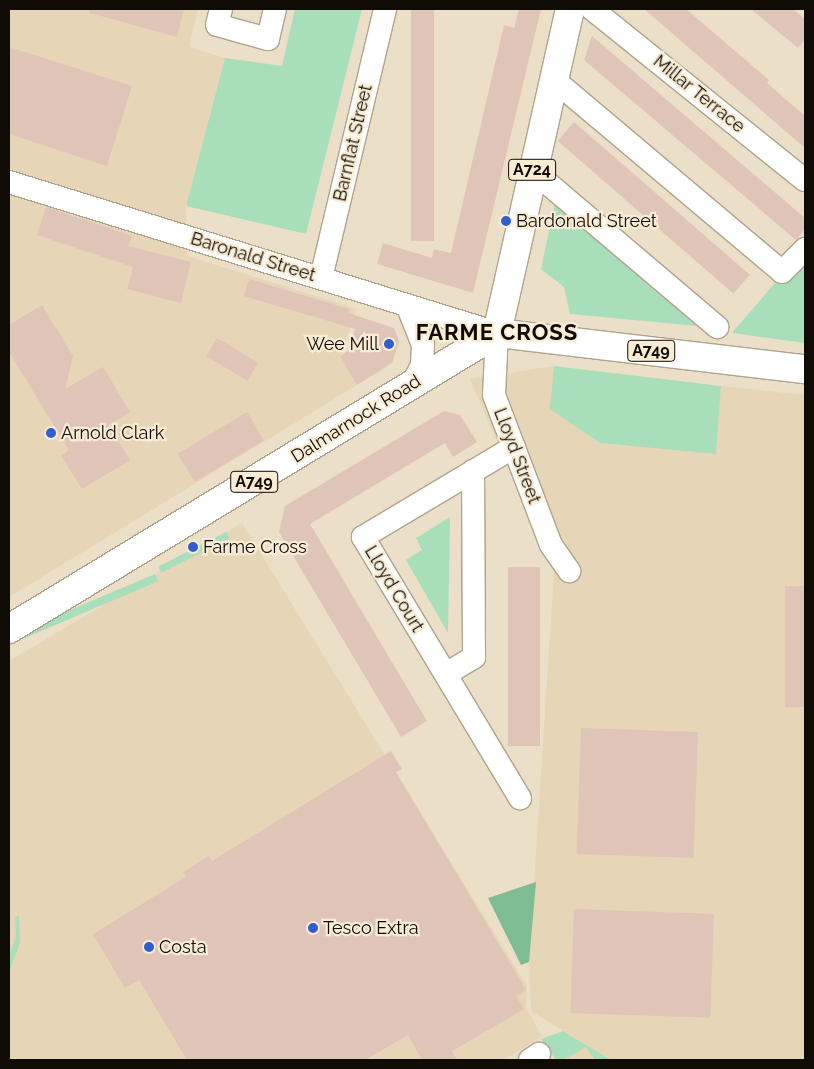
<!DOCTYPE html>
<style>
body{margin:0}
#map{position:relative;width:814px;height:1069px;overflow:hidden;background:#ecdfc7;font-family:Raleway,sans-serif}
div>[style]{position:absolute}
.built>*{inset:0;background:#e6d5b6}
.green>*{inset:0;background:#a8deba;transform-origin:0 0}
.forest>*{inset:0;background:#7ebc93}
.building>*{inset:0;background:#dfc4b8;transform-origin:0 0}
.roads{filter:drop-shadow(1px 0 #b0a38c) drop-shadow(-1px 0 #b0a38c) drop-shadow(0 1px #b0a38c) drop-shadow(0 -1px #b0a38c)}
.minor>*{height:22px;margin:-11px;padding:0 11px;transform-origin:11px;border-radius:11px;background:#fff}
.major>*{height:28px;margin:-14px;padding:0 14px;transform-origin:14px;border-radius:14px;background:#fff}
.dots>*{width:14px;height:14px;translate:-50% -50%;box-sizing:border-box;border:2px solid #f9ecd4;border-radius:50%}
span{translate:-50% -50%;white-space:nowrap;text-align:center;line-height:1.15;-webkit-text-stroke:4.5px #f9ecd4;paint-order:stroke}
.shield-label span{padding:1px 4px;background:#f9ecd4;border:1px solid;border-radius:4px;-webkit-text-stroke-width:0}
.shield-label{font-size:16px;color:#100b04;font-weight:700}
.street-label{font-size:18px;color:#100b04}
.poi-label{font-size:18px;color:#100b04}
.left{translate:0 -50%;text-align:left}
.right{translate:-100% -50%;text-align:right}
.district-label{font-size:22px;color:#100b04;font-weight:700;letter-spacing:1px}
.frame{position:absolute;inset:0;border:10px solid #100b04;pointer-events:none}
</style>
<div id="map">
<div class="built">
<i style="clip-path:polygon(9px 9px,198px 9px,189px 47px,225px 58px,186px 206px,187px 256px,357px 309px,340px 356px,357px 385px,9px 597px)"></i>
<i style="clip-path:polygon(554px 366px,551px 409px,600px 443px,716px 454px,721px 386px,805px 395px,805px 1060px,611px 1060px,531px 1011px,529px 962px,554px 572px,470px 379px)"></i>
<i style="clip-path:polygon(242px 523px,527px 986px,526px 1008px,542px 1036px,504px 1060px,9px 1060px,9px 661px)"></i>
<i style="clip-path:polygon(586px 1047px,595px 1060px,564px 1060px)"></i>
</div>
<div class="green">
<i style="clip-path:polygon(295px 9px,362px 9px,306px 234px,186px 206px,225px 58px,282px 66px)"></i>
<i style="clip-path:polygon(556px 198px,697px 326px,570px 314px,564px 287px,541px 269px)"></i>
<i style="clip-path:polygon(805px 248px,805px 343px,732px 333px)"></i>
<i style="clip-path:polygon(554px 366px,721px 386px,716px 454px,600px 443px,550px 409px)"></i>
<i style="clip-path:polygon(450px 517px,448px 633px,406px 560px,422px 550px,416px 538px)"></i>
<i style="left:226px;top:532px;width:7px;height:76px;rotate:63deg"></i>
<i style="left:155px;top:574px;width:8px;height:170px;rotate:67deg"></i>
<i style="clip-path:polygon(19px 916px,20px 942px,9px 973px,9px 955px,16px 937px,15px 917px)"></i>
<i style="clip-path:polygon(563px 1031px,611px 1060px,595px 1060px,586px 1047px,564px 1060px,556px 1060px,541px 1039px)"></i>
</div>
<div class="forest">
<i style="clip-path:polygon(536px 882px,529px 962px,521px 965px,488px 898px)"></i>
</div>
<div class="building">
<i style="clip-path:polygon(90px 9px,184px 9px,177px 37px,90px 13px)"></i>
<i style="left:411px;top:9px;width:23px;height:232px"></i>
<i style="clip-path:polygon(519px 9px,541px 9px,473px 293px,377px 264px,383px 243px,432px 258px,434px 249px,451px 253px,504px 25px,514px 28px)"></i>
<i style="clip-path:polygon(644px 9px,686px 9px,769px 80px,767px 83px,805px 116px,805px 148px)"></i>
<i style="clip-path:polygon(751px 9px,793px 9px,805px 19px,805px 40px,798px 48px)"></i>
<i style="clip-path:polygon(592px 36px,805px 218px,805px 229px,796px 240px,584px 60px)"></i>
<i style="clip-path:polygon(9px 47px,132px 86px,107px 166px,9px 134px)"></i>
<i style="left:574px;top:122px;width:233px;height:25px;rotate:41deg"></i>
<i style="clip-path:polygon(46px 207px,132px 236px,128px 246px,191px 262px,181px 303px,127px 289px,133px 267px,37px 235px)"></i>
<i style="clip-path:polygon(249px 279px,349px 309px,348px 313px,394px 328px,399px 342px,392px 363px,357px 385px,340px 356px,348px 351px,355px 329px,244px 296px)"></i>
<i style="clip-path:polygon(42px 305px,73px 356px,65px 389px,103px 367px,130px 412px,108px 425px,130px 460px,82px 489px,61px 456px,69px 450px,9px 352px,9px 325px)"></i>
<i style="left:217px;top:338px;width:48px;height:21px;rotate:31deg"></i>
<i style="clip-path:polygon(444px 411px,460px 415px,477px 442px,453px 457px,445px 443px,310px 524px,427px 721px,401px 737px,279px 532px,285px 506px)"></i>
<i style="left:247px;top:412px;width:33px;height:81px;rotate:59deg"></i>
<i style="left:508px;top:567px;width:32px;height:179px"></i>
<i style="left:785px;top:586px;width:20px;height:121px"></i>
<i style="left:581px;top:728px;width:117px;height:126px;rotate:2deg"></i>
<i style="clip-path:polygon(391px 751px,402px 769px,396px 772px,526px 990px,516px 996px,524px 1009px,452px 1051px,457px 1060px,422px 1060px,408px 1035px,365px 1060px,187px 1060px,139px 980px,125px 988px,93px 934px,186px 877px,183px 872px,209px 856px,212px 861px)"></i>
<i style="left:574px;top:909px;width:140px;height:104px;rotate:2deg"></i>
</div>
<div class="roads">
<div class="minor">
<i style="left:221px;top:9px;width:16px;rotate:104deg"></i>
<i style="left:217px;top:25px;width:53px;rotate:15.4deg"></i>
<i style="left:268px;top:39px;width:31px;rotate:-77deg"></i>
<i style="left:592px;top:9px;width:273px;rotate:38.8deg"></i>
<i style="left:553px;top:79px;width:299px;rotate:40.1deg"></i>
<i style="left:782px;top:272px;width:33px;rotate:-45deg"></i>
<i style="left:532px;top:170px;width:243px;rotate:40.3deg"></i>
<i style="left:9px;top:182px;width:511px;rotate:17.19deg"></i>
<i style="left:497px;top:333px;width:62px;rotate:92.8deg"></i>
<i style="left:494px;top:395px;width:160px;rotate:69.2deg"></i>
<i style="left:551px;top:545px;width:32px;rotate:55deg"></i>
<i style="left:321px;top:278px;width:277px;rotate:-76.6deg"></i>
<i style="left:407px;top:305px;width:43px;rotate:68.2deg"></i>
<i style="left:423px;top:345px;width:20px;rotate:93deg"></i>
<i style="left:422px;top:365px;width:22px;rotate:117deg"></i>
<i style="left:514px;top:447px;width:176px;rotate:149.2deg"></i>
<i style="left:363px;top:537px;width:305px;rotate:59deg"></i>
<i style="left:446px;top:674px;width:33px;rotate:-31deg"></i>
<i style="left:474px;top:657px;width:186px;rotate:-90.3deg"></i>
<i style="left:530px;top:1060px;width:11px;rotate:-34deg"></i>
</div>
<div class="major">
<i style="left:497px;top:333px;width:332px;rotate:-77.3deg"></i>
<i style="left:497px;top:333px;width:310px;rotate:6.7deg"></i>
<i style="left:9px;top:629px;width:571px;rotate:-31.24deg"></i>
</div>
</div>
<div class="dots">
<i style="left:506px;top:221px;background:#2f5fce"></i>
<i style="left:389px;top:344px;background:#2f5fce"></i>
<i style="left:51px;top:433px;background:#2f5fce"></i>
<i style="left:193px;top:547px;background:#2f5fce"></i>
<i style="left:313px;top:928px;background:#2f5fce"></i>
<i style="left:149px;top:947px;background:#2f5fce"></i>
</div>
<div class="shield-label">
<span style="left:532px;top:170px">A724</span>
<span style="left:651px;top:351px">A749</span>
<span style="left:254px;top:482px">A749</span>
</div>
<div class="street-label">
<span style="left:699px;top:94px;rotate:39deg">Millar Terrace</span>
<span style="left:353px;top:143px;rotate:-77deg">Barnflat Street</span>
<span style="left:253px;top:257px;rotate:17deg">Baronald Street</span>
<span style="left:356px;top:419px;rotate:-32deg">Dalmarnock Road</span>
<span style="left:517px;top:456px;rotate:69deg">Lloyd Street</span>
<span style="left:394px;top:589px;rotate:59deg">Lloyd Court</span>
</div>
<div class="poi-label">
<span class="left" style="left:516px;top:221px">Bardonald Street</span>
<span class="right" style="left:379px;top:344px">Wee Mill</span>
<span class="left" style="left:61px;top:433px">Arnold Clark</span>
<span class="left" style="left:203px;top:547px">Farme Cross</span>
<span class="left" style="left:323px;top:928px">Tesco Extra</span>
<span class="left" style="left:159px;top:947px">Costa</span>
</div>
<div class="district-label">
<span style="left:497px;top:333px">FARME CROSS</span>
</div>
<div class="frame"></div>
</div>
